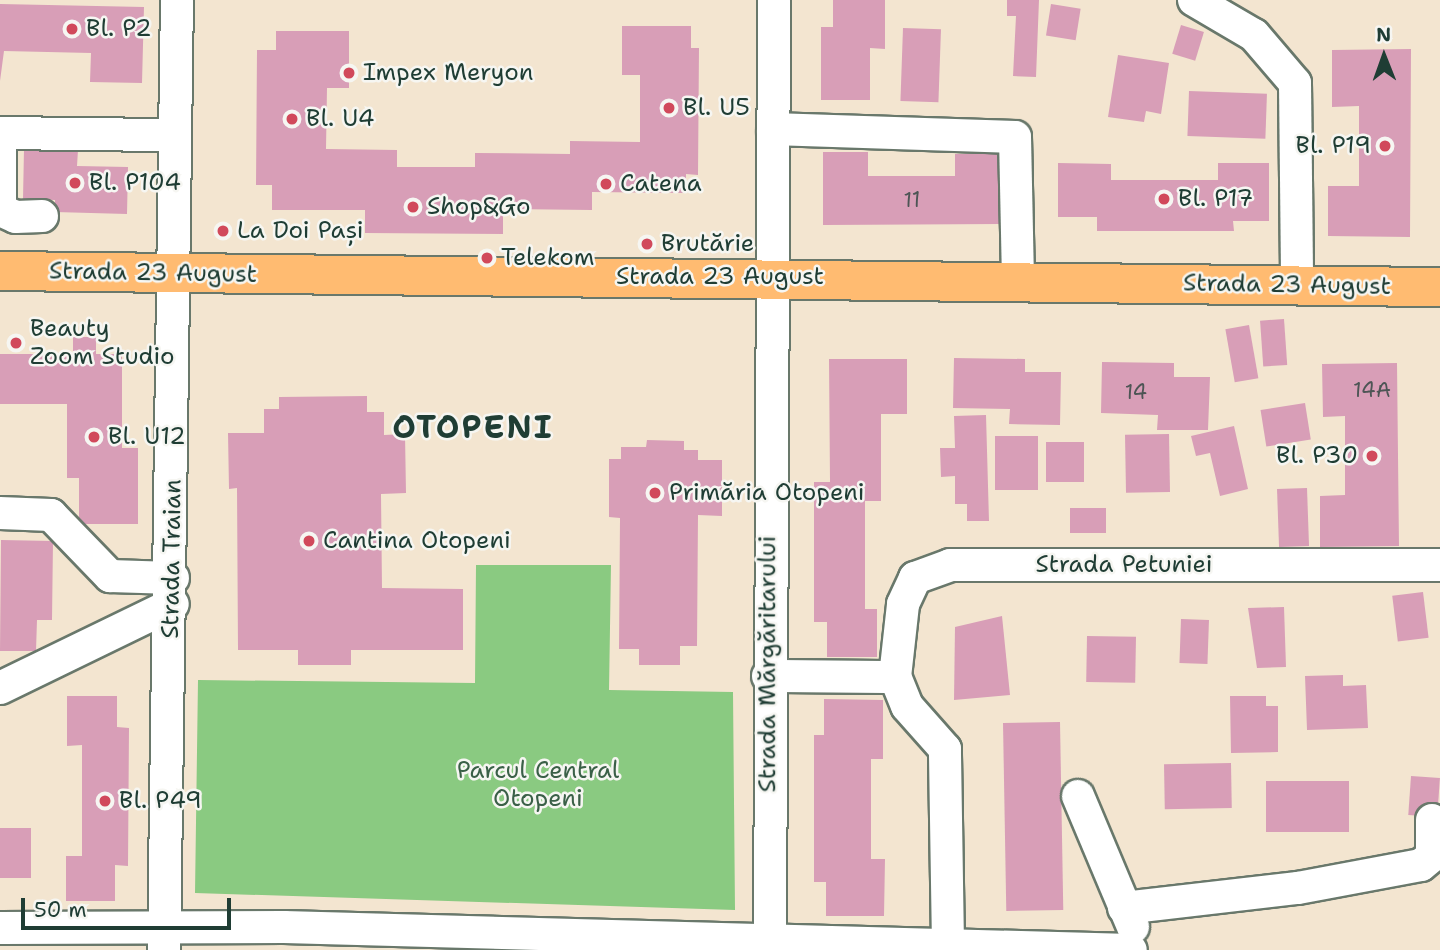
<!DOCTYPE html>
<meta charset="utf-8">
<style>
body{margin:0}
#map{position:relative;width:1440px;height:950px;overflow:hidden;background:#f3e5d0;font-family:"Shantell Sans",sans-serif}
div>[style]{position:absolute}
.green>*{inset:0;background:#8aca81}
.building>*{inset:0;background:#d89eb7;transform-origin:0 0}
.roads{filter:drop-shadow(2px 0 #69786b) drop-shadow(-2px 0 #69786b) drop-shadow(0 2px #69786b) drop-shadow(0 -2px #69786b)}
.minor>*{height:32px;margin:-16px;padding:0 16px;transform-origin:16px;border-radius:16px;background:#fff}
.major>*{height:38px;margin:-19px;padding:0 19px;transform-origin:19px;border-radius:19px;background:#ffbb71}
.dots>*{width:19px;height:19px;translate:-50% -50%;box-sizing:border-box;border:4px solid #f6f6f2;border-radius:50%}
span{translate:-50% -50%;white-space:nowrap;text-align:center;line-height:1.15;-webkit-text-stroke:5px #f6f6f2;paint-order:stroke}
.number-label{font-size:21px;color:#4d5555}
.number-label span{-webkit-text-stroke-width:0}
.poi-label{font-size:24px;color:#1f3d34}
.left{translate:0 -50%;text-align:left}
.right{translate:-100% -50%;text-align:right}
.street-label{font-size:24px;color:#1f3d34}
.park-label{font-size:24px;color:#3a6047}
.district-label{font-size:32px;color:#1f3d34;font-weight:700;letter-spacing:2px}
.north{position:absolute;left:1349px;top:21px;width:70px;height:70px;-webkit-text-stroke:5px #f6f6f2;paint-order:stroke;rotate:359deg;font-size:19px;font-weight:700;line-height:28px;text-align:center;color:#1f3d34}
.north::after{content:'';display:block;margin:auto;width:24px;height:32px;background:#1f3d34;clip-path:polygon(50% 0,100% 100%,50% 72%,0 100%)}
.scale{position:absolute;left:21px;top:898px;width:210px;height:32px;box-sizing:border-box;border:4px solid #1f3d34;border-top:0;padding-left:9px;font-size:21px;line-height:24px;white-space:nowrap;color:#1f3d34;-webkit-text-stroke:5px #f6f6f2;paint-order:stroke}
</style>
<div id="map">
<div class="green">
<i style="clip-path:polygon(476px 565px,611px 565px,609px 690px,733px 692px,735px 910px,195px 893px,198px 680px,475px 683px)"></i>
</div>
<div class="building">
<i style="clip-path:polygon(833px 0,885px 0,885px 49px,870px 48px,870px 100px,821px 100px,821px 27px,833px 27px)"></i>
<i style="clip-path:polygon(1007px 0,1039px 0,1036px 77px,1013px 76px,1016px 16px,1007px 16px)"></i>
<i style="clip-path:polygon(0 4px,144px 7px,142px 83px,90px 82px,91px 53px,4px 51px,0 81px)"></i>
<i style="left:1051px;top:4px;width:30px;height:32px;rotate:9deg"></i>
<i style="left:1181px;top:25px;width:24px;height:30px;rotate:17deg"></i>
<i style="clip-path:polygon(622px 26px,691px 26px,691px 48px,699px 48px,698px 175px,686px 174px,686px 193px,592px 192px,592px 210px,503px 209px,503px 234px,365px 233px,365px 210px,272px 210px,272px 185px,256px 185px,257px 50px,276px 50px,276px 31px,349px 31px,349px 88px,327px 88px,326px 149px,397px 150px,397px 167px,475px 167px,475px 153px,570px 154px,570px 141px,640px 142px,640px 75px,622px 75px)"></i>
<i style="left:903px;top:28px;width:38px;height:73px;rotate:2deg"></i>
<i style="clip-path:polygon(1411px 49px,1410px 237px,1328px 236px,1328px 186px,1359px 186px,1359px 106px,1332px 107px,1332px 50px)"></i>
<i style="clip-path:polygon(1118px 55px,1169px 63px,1161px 114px,1146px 111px,1144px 122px,1108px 117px)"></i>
<i style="left:1189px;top:91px;width:78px;height:45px;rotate:2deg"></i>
<i style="clip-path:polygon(24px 149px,78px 150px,77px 166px,128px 167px,127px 214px,55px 212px,55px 200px,23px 199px)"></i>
<i style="clip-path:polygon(823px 152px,868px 152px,868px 176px,955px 176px,955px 154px,1001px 154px,1001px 224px,823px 225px)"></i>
<i style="clip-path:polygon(1058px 163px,1111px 164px,1111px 180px,1218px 180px,1218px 163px,1269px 163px,1269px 221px,1233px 221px,1234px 231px,1097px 231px,1097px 217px,1058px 217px)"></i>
<i style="left:1284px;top:319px;width:46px;height:24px;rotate:86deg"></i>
<i style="left:1249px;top:325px;width:54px;height:24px;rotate:80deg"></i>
<i style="clip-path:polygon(73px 337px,96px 337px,96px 354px,122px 354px,122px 448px,138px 448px,138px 524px,79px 524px,79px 478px,67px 478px,67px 404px,0 404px,0 354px,73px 354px)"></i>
<i style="clip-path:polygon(954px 358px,1025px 359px,1025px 372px,1061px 372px,1060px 425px,1009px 424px,1010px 409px,953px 408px)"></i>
<i style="clip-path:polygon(829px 359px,907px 359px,907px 414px,881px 414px,881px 501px,865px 501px,865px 609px,877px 609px,877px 657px,827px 657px,827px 622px,814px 622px,814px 482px,830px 482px)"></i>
<i style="clip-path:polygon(1102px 362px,1174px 363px,1174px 377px,1210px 377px,1208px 430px,1157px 430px,1158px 415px,1101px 413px)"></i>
<i style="clip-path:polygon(1397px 363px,1399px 546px,1320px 547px,1320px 496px,1345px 495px,1345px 416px,1323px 417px,1322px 364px)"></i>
<i style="clip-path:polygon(367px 396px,367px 412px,384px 412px,384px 435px,405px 434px,406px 493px,381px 494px,382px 588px,463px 589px,463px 650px,351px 650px,351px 665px,298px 665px,298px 650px,238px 650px,237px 488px,229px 489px,228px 433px,264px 433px,264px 409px,279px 409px,279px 397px)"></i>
<i style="left:1305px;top:403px;width:37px;height:45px;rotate:81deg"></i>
<i style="clip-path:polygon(986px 415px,989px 521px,967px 521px,967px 504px,955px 504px,955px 476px,941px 477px,940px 448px,955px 448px,954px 416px)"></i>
<i style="clip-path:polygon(1234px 426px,1248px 489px,1220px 496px,1210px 453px,1196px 456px,1191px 436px)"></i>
<i style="left:1169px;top:434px;width:58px;height:44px;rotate:89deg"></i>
<i style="left:995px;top:436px;width:43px;height:54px"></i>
<i style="clip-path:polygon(647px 440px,684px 441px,684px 450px,698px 450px,698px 460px,722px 460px,722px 516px,698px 515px,697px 646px,680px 646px,680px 665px,639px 665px,639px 649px,619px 649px,620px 518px,609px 517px,609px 459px,621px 459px,621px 447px,646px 447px)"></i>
<i style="left:1046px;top:442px;width:38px;height:40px"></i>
<i style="left:1307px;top:488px;width:58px;height:30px;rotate:88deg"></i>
<i style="left:1070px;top:508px;width:36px;height:25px"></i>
<i style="clip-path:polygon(1px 540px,53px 541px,52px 620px,37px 620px,36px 651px,0 651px)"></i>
<i style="left:1423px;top:592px;width:46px;height:31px;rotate:83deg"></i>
<i style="clip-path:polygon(1284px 607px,1286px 667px,1257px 668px,1248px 608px)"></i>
<i style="clip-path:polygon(1002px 616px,1010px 695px,954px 700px,955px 627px)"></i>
<i style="left:1181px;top:619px;width:28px;height:44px;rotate:2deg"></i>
<i style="left:1087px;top:636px;width:49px;height:46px;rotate:1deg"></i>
<i style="clip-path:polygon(1343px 675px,1343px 686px,1366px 685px,1368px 728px,1307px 730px,1305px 676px)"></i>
<i style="clip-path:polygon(67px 696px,117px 696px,117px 727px,129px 728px,128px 866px,115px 865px,115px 901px,66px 901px,66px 856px,82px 856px,82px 745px,67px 746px)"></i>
<i style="clip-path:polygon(1230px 696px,1266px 696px,1266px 706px,1278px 706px,1278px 752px,1231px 753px)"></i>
<i style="clip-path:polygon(824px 699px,883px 700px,883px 759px,871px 759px,871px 859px,885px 859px,884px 916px,826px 916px,826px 882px,814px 882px,814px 735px,824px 735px)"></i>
<i style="left:1060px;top:722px;width:188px;height:57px;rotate:89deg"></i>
<i style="left:1231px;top:763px;width:45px;height:67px;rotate:89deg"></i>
<i style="left:1411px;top:776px;width:29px;height:39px;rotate:4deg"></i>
<i style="left:1266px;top:781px;width:83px;height:51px"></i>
<i style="left:0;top:828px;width:31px;height:50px"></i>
</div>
<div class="roads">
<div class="minor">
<i style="left:1194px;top:0;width:69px;rotate:30.3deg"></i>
<i style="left:1254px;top:35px;width:63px;rotate:49.5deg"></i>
<i style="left:1295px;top:83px;width:201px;rotate:89.4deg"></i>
<i style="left:773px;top:129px;width:242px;rotate:1.9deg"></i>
<i style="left:1015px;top:137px;width:144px;rotate:88.8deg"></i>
<i style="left:0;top:133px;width:175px;rotate:0.7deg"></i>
<i style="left:0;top:138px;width:72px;rotate:90deg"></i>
<i style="left:0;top:210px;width:17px;rotate:24deg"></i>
<i style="left:16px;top:217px;width:26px;rotate:-2deg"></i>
<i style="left:0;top:513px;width:51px;rotate:2.2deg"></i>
<i style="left:51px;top:515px;width:85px;rotate:46deg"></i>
<i style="left:110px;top:576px;width:63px;rotate:1.8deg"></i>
<i style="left:768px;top:676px;width:127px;rotate:0.5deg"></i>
<i style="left:0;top:688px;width:192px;rotate:-25.9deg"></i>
<i style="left:1078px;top:796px;width:142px;rotate:67.2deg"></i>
<i style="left:1124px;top:908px;width:175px;rotate:-6.6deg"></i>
<i style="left:1298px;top:888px;width:125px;rotate:-10.6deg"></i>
<i style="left:1421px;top:865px;width:14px;rotate:-39deg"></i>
<i style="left:1432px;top:856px;width:36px;rotate:-90deg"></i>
<i style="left:0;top:928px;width:284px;rotate:-0.2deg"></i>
<i style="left:284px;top:927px;width:847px;rotate:1.56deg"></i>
<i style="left:948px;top:946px;width:197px;rotate:-90.9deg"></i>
<i style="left:945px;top:749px;width:57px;rotate:-131.5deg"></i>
<i style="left:907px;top:706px;width:31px;rotate:-112deg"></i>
<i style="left:895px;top:677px;width:73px;rotate:-83.7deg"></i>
<i style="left:903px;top:604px;width:29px;rotate:-65deg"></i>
<i style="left:915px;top:578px;width:37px;rotate:-20deg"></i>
<i style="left:950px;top:565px;width:490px"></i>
<i style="left:164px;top:950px;width:950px;rotate:-89.22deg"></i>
<i style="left:770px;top:950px;width:950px;rotate:-89.76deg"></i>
</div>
<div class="major">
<i style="left:0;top:271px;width:1440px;rotate:0.64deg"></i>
</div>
</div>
<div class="dots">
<i style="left:72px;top:29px;background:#d1495b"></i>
<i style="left:349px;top:73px;background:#d1495b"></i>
<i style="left:669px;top:108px;background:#d1495b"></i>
<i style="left:292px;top:119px;background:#d1495b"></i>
<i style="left:1385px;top:146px;background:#d1495b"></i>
<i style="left:75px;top:183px;background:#d1495b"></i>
<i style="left:606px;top:184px;background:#d1495b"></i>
<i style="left:1164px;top:199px;background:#d1495b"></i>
<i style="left:413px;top:207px;background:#d1495b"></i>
<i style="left:223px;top:231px;background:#d1495b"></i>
<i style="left:647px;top:244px;background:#d1495b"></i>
<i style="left:487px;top:258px;background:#d1495b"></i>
<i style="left:16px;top:343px;background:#d1495b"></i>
<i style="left:94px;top:437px;background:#d1495b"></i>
<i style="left:1372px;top:456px;background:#d1495b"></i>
<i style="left:655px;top:493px;background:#d1495b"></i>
<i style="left:309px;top:541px;background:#d1495b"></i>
<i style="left:105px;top:801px;background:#d1495b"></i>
</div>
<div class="number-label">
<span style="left:912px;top:200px">11</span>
<span style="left:1372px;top:390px">14A</span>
<span style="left:1136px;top:392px">14</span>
</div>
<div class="poi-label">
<span class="left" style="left:86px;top:29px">Bl. P2</span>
<span class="left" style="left:363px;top:73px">Impex Meryon</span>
<span class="left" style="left:683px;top:108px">Bl. U5</span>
<span class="left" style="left:306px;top:119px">Bl. U4</span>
<span class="right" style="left:1371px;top:146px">Bl. P19</span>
<span class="left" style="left:89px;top:183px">Bl. P104</span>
<span class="left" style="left:620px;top:184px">Catena</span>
<span class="left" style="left:1178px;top:199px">Bl. P17</span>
<span class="left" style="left:427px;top:207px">Shop&amp;Go</span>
<span class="left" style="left:237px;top:231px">La Doi Pași</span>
<span class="left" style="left:661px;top:244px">Brutărie</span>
<span class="left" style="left:501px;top:258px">Telekom</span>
<span class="left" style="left:30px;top:343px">Beauty<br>Zoom Studio</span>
<span class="left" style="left:108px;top:437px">Bl. U12</span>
<span class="right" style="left:1358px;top:456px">Bl. P30</span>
<span class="left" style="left:669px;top:493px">Primăria Otopeni</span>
<span class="left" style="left:323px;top:541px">Cantina Otopeni</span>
<span class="left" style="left:119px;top:801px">Bl. P49</span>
</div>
<div class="street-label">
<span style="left:153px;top:273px;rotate:1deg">Strada 23 August</span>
<span style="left:720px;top:277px">Strada 23 August</span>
<span style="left:1287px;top:285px;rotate:1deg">Strada 23 August</span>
<span style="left:172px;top:559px;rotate:-89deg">Strada Traian</span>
<span style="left:1124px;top:565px">Strada Petuniei</span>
<span style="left:768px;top:664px;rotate:-90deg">Strada Mărgăritarului</span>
</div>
<div class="park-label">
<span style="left:538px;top:785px">Parcul Central<br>Otopeni</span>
</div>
<div class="district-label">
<span style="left:473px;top:427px">OTOPENI</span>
</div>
<div class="north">N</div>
<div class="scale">50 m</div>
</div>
